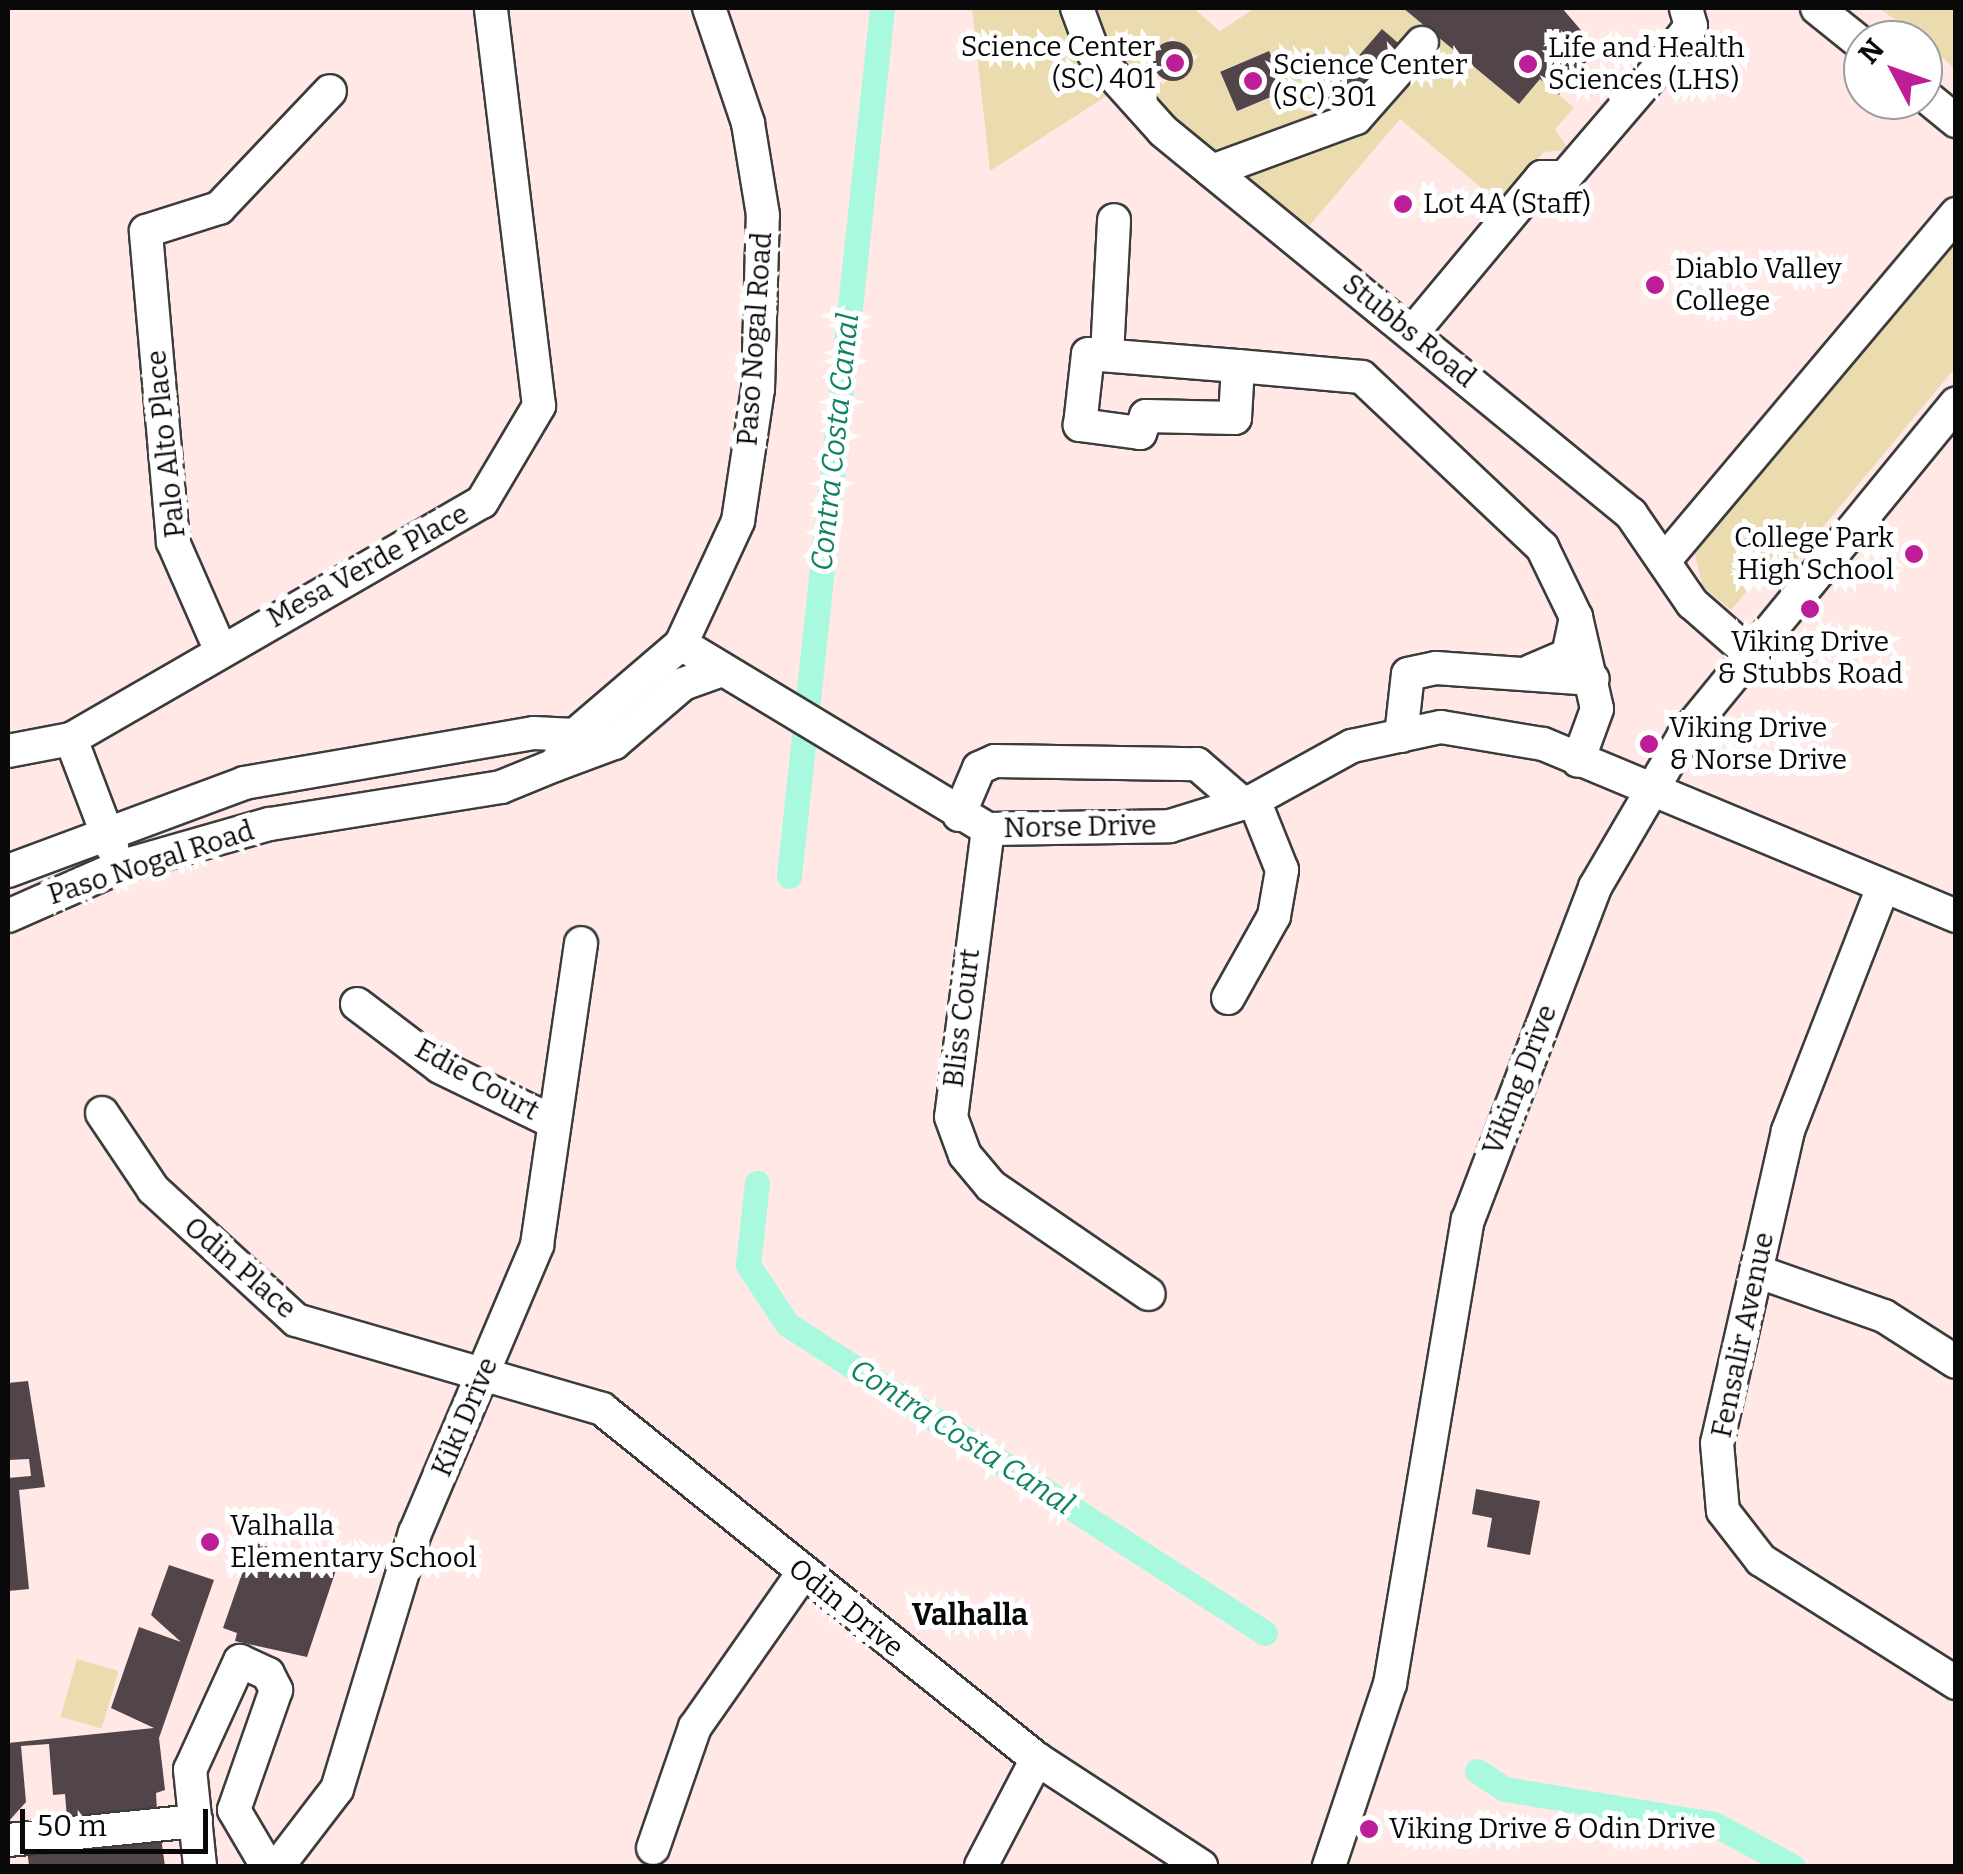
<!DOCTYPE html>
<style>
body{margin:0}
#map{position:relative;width:1963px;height:1874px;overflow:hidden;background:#ffe8e6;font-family:Bitter,serif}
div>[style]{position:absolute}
.green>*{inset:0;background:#eadcaf;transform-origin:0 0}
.canal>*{height:25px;margin:-12.5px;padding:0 12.5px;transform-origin:12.5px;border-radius:12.5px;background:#a8f9dd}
.building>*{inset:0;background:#52454a;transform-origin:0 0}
.round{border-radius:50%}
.roads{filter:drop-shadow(2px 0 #3c3c3c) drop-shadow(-2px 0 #3c3c3c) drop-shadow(0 2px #3c3c3c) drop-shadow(0 -2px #3c3c3c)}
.minor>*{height:32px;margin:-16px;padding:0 16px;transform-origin:16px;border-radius:16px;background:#fff}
.dots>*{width:28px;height:28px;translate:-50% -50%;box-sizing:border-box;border:5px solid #fff;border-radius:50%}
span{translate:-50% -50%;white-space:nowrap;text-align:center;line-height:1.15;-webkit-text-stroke:10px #fff;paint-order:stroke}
.poi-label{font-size:28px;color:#090909}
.right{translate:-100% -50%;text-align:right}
.left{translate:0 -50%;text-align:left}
.street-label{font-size:28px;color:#090909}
.water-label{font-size:30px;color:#0f8363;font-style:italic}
.neighbourhood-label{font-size:30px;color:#090909;font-weight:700}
.frame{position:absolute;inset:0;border:10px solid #090909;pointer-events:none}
.north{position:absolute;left:1843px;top:20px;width:100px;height:100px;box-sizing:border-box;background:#fff;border:2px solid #9d9d9d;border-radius:50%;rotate:311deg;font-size:28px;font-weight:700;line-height:40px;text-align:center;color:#090909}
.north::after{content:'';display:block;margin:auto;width:35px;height:45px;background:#be1d98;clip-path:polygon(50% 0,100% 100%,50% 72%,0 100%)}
.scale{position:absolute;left:20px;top:1809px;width:188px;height:45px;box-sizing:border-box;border:5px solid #090909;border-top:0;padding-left:12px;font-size:30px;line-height:35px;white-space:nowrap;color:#090909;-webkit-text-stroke:8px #fff;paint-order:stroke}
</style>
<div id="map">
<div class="green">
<i style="clip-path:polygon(evenodd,972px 8px,1193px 8px,1220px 31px,1255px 8px,1403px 8px,1518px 103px,1540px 79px,1560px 96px,1574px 108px,1555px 129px,1569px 150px,1544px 152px,1498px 202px,1400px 119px,1298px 239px,1119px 88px,990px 171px,972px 8px,1383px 30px,1399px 45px,1340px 111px,1324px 96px,1383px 30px,972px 8px,1171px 36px,1198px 57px,1163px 84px,1152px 76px,1171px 36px,972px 8px,1268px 51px,1285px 91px,1237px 112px,1220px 71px,1268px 51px)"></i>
<i style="clip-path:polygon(1879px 8px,1955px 8px,1955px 69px,1923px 40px)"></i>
<i style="clip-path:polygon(1955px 214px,1955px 368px,1784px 574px,1768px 566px,1731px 610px,1703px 587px,1694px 551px)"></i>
<i style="left:77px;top:1659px;width:43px;height:60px;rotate:16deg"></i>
</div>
<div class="canal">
<i style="left:789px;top:876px;width:873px;rotate:-83.88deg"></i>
<i style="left:757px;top:1183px;width:82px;rotate:96.3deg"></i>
<i style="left:748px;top:1265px;width:71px;rotate:56.5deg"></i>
<i style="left:787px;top:1324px;width:569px;rotate:32.88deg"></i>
<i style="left:1477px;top:1771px;width:33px;rotate:33deg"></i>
<i style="left:1505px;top:1789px;width:212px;rotate:9.5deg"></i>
<i style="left:1714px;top:1824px;width:89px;rotate:28.3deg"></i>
</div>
<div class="building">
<i style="clip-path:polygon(1403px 8px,1562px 8px,1597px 49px,1559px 95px,1540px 79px,1519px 104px)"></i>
<i style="left:1382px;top:29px;width:23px;height:89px;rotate:41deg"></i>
<i class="round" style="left:1153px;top:41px;width:40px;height:40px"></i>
<i style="left:1269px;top:51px;width:43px;height:53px;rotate:67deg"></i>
<i style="clip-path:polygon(28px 1381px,45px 1487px,19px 1490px,29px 1589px,8px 1591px,8px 1478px,31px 1476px,29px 1459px,8px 1460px,8px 1383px)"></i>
<i style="clip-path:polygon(1476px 1489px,1540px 1501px,1530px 1555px,1487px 1547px,1492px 1518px,1472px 1514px)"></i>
<i style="clip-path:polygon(253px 1542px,336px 1570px,307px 1657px,235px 1641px,237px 1633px,223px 1628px)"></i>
<i style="clip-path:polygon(169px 1565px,214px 1580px,159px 1738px,165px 1790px,156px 1793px,157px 1810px,67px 1818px,65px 1794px,53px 1795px,49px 1744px,21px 1746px,26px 1802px,8px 1822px,8px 1743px,154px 1728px,111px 1708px,139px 1627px,181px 1642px,151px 1615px)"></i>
<i style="clip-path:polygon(161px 1838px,165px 1866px,29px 1866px,27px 1849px)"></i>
</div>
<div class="roads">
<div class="minor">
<i style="left:1077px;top:8px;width:49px;rotate:69.7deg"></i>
<i style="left:1094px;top:54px;width:103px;rotate:48.1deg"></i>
<i style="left:1163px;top:131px;width:605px;rotate:39.3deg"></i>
<i style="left:1631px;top:514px;width:108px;rotate:55.6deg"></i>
<i style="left:1692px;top:603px;width:74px;rotate:41.2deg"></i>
<i style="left:1817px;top:8px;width:59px;rotate:38.8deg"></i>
<i style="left:1923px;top:94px;width:43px;rotate:39.3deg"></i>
<i style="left:1212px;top:171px;width:153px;rotate:-20.2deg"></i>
<i style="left:1356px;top:118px;width:100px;rotate:-48.7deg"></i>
<i style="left:1412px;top:333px;width:203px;rotate:-50.2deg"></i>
<i style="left:1542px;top:177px;width:23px"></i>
<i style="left:1565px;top:177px;width:140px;rotate:-49.4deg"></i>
<i style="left:1656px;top:71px;width:57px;rotate:-52.1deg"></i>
<i style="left:1691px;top:26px;width:19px;rotate:-106deg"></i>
<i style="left:1107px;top:355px;width:135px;rotate:-87deg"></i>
<i style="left:1238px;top:366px;width:52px;rotate:93.3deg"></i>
<i style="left:1235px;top:418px;width:89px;rotate:-178.7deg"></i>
<i style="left:1146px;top:416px;width:18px;rotate:109deg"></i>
<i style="left:1140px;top:433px;width:61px;rotate:-172.4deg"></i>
<i style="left:1080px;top:425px;width:71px;rotate:-83.6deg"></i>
<i style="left:1088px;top:354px;width:150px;rotate:4.6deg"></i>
<i style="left:1238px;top:366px;width:124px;rotate:5.1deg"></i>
<i style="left:1362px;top:377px;width:248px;rotate:43.4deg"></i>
<i style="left:1542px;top:547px;width:78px;rotate:64.1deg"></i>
<i style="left:1664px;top:561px;width:454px;rotate:-49.9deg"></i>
<i style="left:681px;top:644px;width:358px;rotate:31.1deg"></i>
<i style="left:988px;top:829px;width:182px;rotate:-0.9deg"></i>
<i style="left:1170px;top:826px;width:88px;rotate:-17.2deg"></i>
<i style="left:1254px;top:800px;width:112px;rotate:-28.9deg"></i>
<i style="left:1352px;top:746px;width:91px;rotate:-12.1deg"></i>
<i style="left:1441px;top:727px;width:103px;rotate:9.5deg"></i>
<i style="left:1543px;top:744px;width:447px;rotate:22.6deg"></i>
<i style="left:220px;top:649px;width:117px;rotate:-113.7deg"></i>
<i style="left:173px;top:542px;width:312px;rotate:-95deg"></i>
<i style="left:146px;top:231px;width:77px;rotate:-17.5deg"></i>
<i style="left:219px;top:208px;width:161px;rotate:-46.5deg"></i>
<i style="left:1531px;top:671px;width:40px;rotate:-23.4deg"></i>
<i style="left:1568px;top:655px;width:39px;rotate:-78deg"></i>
<i style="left:1576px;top:617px;width:94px;rotate:77.1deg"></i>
<i style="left:1597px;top:709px;width:55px;rotate:110.1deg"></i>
<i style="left:575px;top:735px;width:140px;rotate:-40.6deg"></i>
<i style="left:681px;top:644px;width:136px;rotate:-65.1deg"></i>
<i style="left:738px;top:521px;width:134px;rotate:-81.4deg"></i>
<i style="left:758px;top:389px;width:174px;rotate:-88.4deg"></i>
<i style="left:763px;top:215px;width:93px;rotate:-99.3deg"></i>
<i style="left:748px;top:123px;width:121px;rotate:-108.7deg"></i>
<i style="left:1401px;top:736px;width:62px;rotate:-83.6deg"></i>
<i style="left:1408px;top:674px;width:29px;rotate:-12deg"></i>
<i style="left:1436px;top:668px;width:157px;rotate:4deg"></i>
<i style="left:71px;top:739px;width:116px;rotate:69.2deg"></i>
<i style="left:8px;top:751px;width:64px;rotate:-10.8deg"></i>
<i style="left:71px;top:739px;width:474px;rotate:-30deg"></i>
<i style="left:482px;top:502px;width:112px;rotate:-59.3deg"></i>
<i style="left:539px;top:406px;width:401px;rotate:-96.9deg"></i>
<i style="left:555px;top:765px;width:63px;rotate:-20.4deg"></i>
<i style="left:614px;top:743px;width:91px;rotate:-40.5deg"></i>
<i style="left:683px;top:684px;width:41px;rotate:-19.7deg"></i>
<i style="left:959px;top:815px;width:51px;rotate:-66.9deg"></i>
<i style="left:979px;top:768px;width:17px;rotate:-24deg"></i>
<i style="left:995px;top:761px;width:202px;rotate:0.9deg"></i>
<i style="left:1197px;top:764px;width:60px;rotate:40.9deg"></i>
<i style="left:988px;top:829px;width:290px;rotate:97.3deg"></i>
<i style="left:951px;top:1117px;width:40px;rotate:69.8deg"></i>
<i style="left:965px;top:1155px;width:40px;rotate:50deg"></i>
<i style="left:991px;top:1186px;width:191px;rotate:34.4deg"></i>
<i style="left:8px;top:871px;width:252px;rotate:-20.4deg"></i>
<i style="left:244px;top:783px;width:294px;rotate:-9.8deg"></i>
<i style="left:534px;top:733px;width:41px;rotate:2.8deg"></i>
<i style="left:575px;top:735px;width:36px;rotate:124deg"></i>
<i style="left:555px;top:765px;width:58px;rotate:157.8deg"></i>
<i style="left:501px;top:787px;width:235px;rotate:170.9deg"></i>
<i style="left:269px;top:824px;width:156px;rotate:164deg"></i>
<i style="left:119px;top:867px;width:121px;rotate:156.2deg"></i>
<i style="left:1883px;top:887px;width:262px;rotate:111.3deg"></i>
<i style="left:1788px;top:1131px;width:320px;rotate:102.8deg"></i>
<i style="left:1717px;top:1443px;width:68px;rotate:85deg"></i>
<i style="left:1723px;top:1511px;width:62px;rotate:52.2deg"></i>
<i style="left:1761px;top:1560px;width:231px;rotate:32.2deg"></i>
<i style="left:1228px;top:998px;width:94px;rotate:-60.7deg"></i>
<i style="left:1274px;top:916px;width:47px;rotate:-80.1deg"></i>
<i style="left:1282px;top:870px;width:75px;rotate:-111.8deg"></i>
<i style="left:357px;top:1004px;width:104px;rotate:37.2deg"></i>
<i style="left:440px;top:1067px;width:121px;rotate:25.9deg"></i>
<i style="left:102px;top:1113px;width:92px;rotate:56.1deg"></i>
<i style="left:153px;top:1189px;width:194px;rotate:42.5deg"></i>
<i style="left:296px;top:1320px;width:319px;rotate:16.2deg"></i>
<i style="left:602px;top:1409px;width:558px;rotate:38.82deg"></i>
<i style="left:1037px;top:1759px;width:196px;rotate:33.1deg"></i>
<i style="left:1756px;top:1271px;width:136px;rotate:19.4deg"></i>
<i style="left:1884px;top:1316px;width:85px;rotate:32.6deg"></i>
<i style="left:8px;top:1840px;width:189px;rotate:-5.8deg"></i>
<i style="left:653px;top:1848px;width:128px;rotate:-70.9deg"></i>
<i style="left:695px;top:1727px;width:187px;rotate:-55deg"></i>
<i style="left:200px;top:1866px;width:97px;rotate:-95.9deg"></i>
<i style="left:190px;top:1770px;width:120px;rotate:-65.4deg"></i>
<i style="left:240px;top:1661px;width:31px;rotate:25deg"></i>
<i style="left:268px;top:1674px;width:18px;rotate:63deg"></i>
<i style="left:276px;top:1690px;width:127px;rotate:109.3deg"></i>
<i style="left:234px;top:1810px;width:65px;rotate:59.5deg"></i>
<i style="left:278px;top:1866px;width:97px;rotate:-52.5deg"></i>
<i style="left:337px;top:1789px;width:268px;rotate:-73.1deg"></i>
<i style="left:415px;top:1533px;width:313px;rotate:-67deg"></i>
<i style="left:537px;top:1245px;width:305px;rotate:-81.7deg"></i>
<i style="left:981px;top:1866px;width:121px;rotate:-62.4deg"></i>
<i style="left:1329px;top:1866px;width:192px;rotate:-71.5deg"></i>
<i style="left:1390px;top:1684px;width:471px;rotate:-80.5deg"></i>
<i style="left:1468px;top:1220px;width:356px;rotate:-69.1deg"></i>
<i style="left:1595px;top:887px;width:174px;rotate:-59.6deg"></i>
<i style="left:1683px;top:737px;width:431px;rotate:-50.7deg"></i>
</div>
</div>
<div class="dots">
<i style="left:1175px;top:63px;background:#be1d98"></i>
<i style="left:1528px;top:64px;background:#be1d98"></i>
<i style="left:1253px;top:81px;background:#be1d98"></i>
<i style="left:1403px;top:204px;background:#be1d98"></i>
<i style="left:1655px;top:285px;background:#be1d98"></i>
<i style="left:1914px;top:554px;background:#be1d98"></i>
<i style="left:1810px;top:609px;background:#be1d98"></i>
<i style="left:1649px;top:744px;background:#be1d98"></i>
<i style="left:210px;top:1542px;background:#be1d98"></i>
<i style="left:1369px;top:1829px;background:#be1d98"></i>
</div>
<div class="poi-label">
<span class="right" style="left:1155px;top:63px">Science Center<br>(SC) 401</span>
<span class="left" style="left:1548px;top:64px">Life and Health<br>Sciences (LHS)</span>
<span class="left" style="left:1273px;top:81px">Science Center<br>(SC) 301</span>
<span class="left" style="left:1423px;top:204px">Lot 4A (Staff)</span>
<span class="left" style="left:1675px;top:285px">Diablo Valley<br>College</span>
<span class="right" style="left:1894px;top:554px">College Park<br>High School</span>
<span style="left:1810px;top:658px">Viking Drive<br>&amp; Stubbs Road</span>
<span class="left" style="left:1669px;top:744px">Viking Drive<br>&amp; Norse Drive</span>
<span class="left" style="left:230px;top:1542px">Valhalla<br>Elementary School</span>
<span class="left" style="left:1389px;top:1829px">Viking Drive &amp; Odin Drive</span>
</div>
<div class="street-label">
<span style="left:1409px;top:331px;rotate:39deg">Stubbs Road</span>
<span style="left:755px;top:339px;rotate:-86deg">Paso Nogal Road</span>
<span style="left:166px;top:444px;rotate:-96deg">Palo Alto Place</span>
<span style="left:368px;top:566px;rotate:-29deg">Mesa Verde Place</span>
<span style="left:1080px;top:827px;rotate:-1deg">Norse Drive</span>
<span style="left:151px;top:863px;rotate:-18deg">Paso Nogal Road</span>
<span style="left:962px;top:1018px;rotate:-83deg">Bliss Court</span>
<span style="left:477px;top:1080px;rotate:29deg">Edie Court</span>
<span style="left:1520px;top:1080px;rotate:-69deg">Viking Drive</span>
<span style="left:240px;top:1268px;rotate:41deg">Odin Place</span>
<span style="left:1743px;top:1335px;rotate:-78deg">Fensalir Avenue</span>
<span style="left:465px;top:1417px;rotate:-67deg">Kiki Drive</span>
<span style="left:846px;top:1608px;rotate:39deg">Odin Drive</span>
</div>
<div class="water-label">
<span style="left:835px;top:442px;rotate:-84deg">Contra Costa Canal</span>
<span style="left:962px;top:1437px;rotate:33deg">Contra Costa Canal</span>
</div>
<div class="neighbourhood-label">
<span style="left:970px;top:1615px">Valhalla</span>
</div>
<div class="frame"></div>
<div class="north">N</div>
<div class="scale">50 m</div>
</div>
